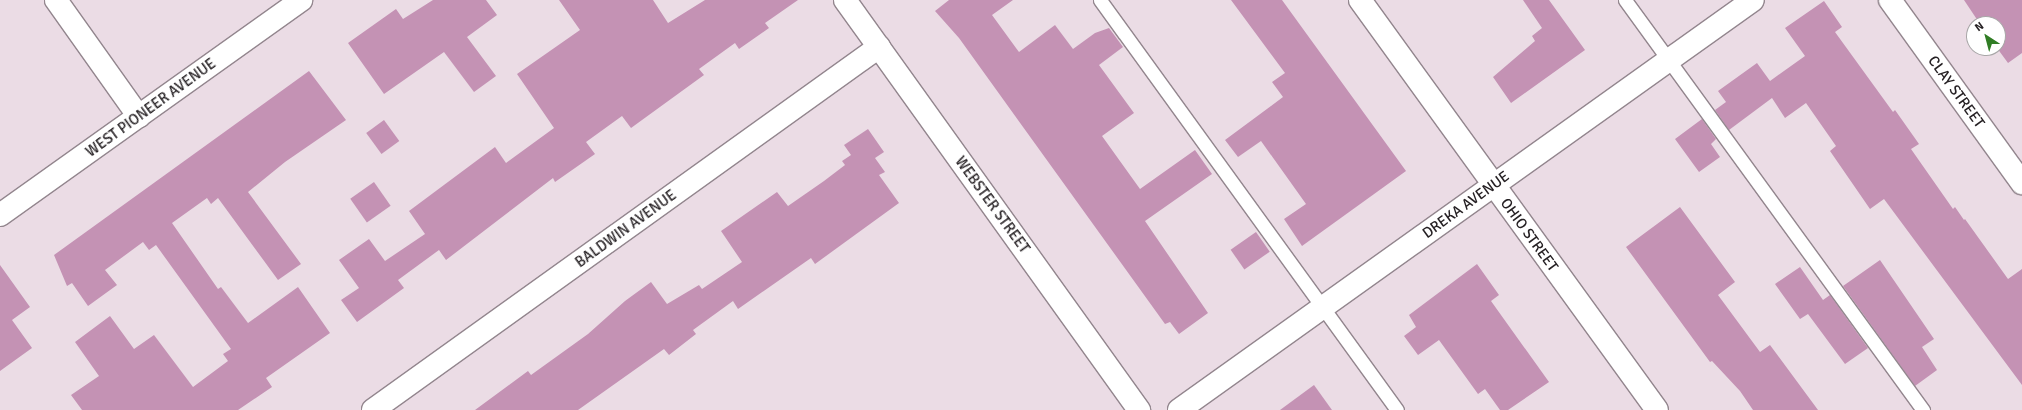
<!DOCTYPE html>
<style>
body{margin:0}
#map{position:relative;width:2022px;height:410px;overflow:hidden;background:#ebdce5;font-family:Signika,sans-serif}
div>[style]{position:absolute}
.building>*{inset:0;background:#c492b4;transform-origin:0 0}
.roads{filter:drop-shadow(1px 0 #93868e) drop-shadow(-1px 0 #93868e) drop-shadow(0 1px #93868e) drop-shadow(0 -1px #93868e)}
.service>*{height:13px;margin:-6.5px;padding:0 6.5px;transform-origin:6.5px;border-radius:6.5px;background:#fff}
.minor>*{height:22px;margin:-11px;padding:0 11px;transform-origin:11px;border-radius:11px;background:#fff}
.tertiary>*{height:22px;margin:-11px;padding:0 11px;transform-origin:11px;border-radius:11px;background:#fff}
span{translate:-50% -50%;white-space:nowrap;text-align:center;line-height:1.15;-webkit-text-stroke:3.5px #fff;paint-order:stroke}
.street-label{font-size:15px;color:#262124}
.north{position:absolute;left:1966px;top:16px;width:40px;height:40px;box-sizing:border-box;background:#fff;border:1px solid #a8a6a7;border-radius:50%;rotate:324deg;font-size:11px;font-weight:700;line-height:16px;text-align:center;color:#262124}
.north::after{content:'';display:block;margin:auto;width:14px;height:18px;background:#317d25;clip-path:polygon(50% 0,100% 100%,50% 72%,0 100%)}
</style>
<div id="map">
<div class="building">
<i style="clip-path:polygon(433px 0,486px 0,497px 15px,467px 37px,496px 76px,474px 92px,444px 52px,384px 94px,348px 43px,396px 9px,403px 19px)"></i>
<i style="clip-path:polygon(559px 0,653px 0,668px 23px,705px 0,798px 0,765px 23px,769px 28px,739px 49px,735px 43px,699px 69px,704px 75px,631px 128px,622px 116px,586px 142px,595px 154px,555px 182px,553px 178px,446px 260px,439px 250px,398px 280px,404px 288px,357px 322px,341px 300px,359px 288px,339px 260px,369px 239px,385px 261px,425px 234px,409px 211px,495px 147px,506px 163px,554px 128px,517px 74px,580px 30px)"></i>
<i style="clip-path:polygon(949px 0,1013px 0,992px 15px,1019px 52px,1055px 25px,1073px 49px,1095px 33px,1109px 28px,1123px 47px,1099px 65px,1134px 113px,1102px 136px,1140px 189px,1195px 150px,1212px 174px,1145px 221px,1208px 313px,1179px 334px,1170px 322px,1165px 324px,959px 38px,935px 11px)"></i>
<i style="clip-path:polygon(1231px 0,1282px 0,1406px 171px,1302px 246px,1284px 219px,1306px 204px,1261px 141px,1238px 157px,1225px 140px,1283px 97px,1272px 82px,1285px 73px)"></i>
<i style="clip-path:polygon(1523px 0,1549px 0,1585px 50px,1511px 103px,1493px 77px,1535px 41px,1532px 36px,1542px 28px)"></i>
<i style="clip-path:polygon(1964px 0,2022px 0,2022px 53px,2008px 63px,1997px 48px,1998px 24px,1980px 24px)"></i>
<i style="clip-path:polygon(1824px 1px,1842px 27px,1835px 32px,1893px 112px,1895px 110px,1919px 144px,1911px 149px,1953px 209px,1955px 207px,1964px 220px,1965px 219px,2008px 279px,2022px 269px,2022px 385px,1884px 199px,1870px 209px,1830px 151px,1836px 146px,1806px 103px,1785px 118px,1772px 98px,1729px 130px,1715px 110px,1726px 102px,1718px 91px,1757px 63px,1770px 81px,1805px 56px,1785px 28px)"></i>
<i style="clip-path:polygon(309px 71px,346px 120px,285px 162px,248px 192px,301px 264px,278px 280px,218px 198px,211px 204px,207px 198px,172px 223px,218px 289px,221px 287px,248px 323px,298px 287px,330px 333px,266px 378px,272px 387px,238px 410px,82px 410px,71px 395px,99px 376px,75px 342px,110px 316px,134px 349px,154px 335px,193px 387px,228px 361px,223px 354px,231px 349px,156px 245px,149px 250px,143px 242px,105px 270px,117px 285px,88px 306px,72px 283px,67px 286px,54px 255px)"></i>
<i style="clip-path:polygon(1702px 119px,1716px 139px,1711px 144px,1720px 157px,1699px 172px,1675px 139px)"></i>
<i style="left:384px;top:120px;width:26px;height:22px;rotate:54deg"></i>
<i style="clip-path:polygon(868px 129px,884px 152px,875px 158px,885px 172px,879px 175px,899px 203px,848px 240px,815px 264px,811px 258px,738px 309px,733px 301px,693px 330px,696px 334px,669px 355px,664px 349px,578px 410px,475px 410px,528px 371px,531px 375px,588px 334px,625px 301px,651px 282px,667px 304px,699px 285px,702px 289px,742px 262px,721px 231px,777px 192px,788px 206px,824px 181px,845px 165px,842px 161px,851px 155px,844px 145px)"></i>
<i style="left:374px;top:182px;width:29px;height:29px;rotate:55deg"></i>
<i style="clip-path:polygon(1680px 207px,1735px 282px,1718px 295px,1760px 352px,1770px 345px,1818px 410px,1753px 410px,1740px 391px,1712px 361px,1710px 362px,1626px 247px)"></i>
<i style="left:1256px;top:232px;width:24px;height:31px;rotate:55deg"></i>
<i style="clip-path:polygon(1880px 260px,1934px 339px,1922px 347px,1937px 370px,1915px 386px,1843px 286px)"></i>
<i style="clip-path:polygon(1477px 264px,1499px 295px,1491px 301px,1549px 382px,1508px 410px,1500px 410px,1485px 389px,1478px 394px,1439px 340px,1418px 355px,1404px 336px,1416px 327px,1409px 315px)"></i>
<i style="clip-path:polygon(0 265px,30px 307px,12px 320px,32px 348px,0 371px)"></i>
<i style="clip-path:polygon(1800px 267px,1823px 300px,1830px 295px,1868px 348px,1845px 364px,1808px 314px,1800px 319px,1775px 284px)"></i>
<i style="clip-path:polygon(1314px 385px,1332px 410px,1280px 410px)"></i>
</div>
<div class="roads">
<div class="service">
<i style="left:1100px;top:0;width:506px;rotate:54.08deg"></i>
<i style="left:1625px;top:0;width:507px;rotate:53.99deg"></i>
</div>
<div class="minor">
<i style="left:56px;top:0;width:143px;rotate:54.6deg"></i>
<i style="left:845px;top:0;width:505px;rotate:54.36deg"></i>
<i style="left:1360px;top:0;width:506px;rotate:54.08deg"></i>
<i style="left:1890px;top:0;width:226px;rotate:54.2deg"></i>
<i style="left:373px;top:410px;width:623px;rotate:-35.66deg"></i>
<i style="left:1179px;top:410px;width:705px;rotate:-35.54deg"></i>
</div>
<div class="tertiary">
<i style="left:0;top:215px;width:370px;rotate:-35.5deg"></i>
</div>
</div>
<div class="street-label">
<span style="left:1956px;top:92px;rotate:54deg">CLAY STREET</span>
<span style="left:151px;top:108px;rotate:-36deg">WEST PIONEER AVENUE</span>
<span style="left:992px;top:205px;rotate:54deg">WEBSTER STREET</span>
<span style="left:1466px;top:205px;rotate:-36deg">DREKA AVENUE</span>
<span style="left:626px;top:229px;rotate:-36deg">BALDWIN AVENUE</span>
<span style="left:1529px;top:235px;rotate:54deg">OHIO STREET</span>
</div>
<div class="north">N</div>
</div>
